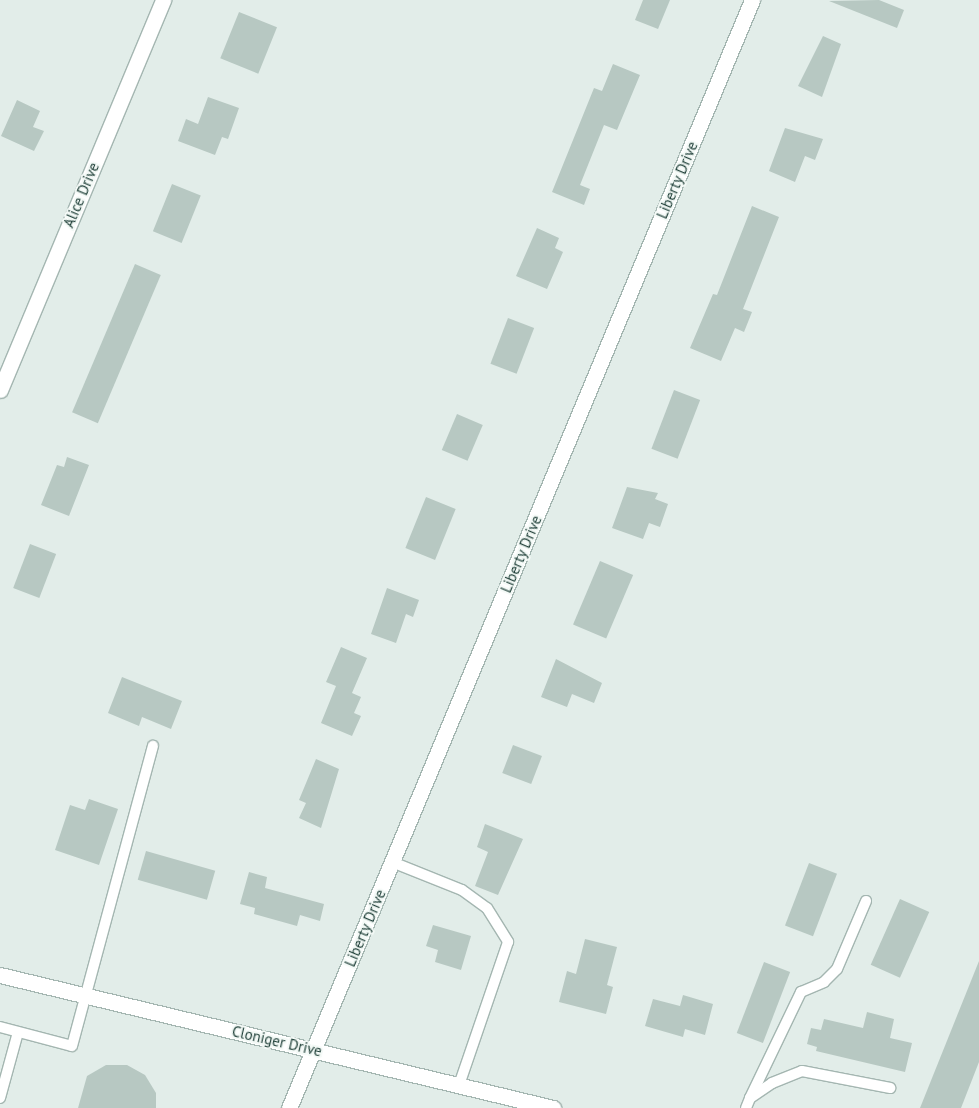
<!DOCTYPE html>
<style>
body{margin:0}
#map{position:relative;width:979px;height:1108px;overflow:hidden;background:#e2ede9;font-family:"PT Sans",sans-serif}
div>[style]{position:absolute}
.building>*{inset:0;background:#b7c8c2;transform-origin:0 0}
.roads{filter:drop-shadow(1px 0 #a4b6b1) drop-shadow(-1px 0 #a4b6b1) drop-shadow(0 1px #a4b6b1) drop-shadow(0 -1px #a4b6b1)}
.service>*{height:10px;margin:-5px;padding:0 5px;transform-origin:5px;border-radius:5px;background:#fff}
.minor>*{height:15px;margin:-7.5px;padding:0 7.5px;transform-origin:7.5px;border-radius:7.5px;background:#fff}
.tertiary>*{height:15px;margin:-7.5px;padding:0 7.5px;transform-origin:7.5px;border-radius:7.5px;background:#fff}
.secondary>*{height:15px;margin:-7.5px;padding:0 7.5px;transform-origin:7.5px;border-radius:7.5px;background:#fff}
span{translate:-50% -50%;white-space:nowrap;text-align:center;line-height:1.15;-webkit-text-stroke:4px #f3f9f6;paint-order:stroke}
.street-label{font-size:15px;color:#204039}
</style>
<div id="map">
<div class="building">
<i style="clip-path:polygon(643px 0,670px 0,658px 29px,635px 20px)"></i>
<i style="clip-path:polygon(879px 0,904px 10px,897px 28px,829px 1px)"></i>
<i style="left:239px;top:12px;width:41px;height:50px;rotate:22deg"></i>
<i style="clip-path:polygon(823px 36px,841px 44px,822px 97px,798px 86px)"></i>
<i style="clip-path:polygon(613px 64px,640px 75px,617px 130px,604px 125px,580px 185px,590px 189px,584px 205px,552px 192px,594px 88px,602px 91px)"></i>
<i style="clip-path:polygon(208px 97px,239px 108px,228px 139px,222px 137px,215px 155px,178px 141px,186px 119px,198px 124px)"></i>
<i style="clip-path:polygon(17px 100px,40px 111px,33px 127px,44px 131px,34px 151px,1px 136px)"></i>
<i style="clip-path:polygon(785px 128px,823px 139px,815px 160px,805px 156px,795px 182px,769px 171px)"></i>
<i style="left:172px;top:184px;width:31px;height:51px;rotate:22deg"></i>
<i style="clip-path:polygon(752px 206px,779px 217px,743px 309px,752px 312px,744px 332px,735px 328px,721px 361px,690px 348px,713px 294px,717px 295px)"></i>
<i style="clip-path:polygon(537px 228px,559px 238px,555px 248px,563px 252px,547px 289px,516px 276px)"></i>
<i style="left:135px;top:264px;width:28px;height:161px;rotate:23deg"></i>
<i style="left:508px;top:318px;width:28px;height:49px;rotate:21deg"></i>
<i style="left:674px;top:390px;width:28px;height:63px;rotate:21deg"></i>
<i style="left:457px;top:414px;width:28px;height:39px;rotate:23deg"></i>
<i style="clip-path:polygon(67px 457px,89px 465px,69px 516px,41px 505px,57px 465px,64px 467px)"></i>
<i style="clip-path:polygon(627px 487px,658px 493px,655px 499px,668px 504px,660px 527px,649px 523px,643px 539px,612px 528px)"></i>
<i style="left:426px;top:497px;width:32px;height:55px;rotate:22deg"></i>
<i style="left:30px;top:544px;width:28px;height:47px;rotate:21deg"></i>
<i style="left:600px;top:561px;width:36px;height:69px;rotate:23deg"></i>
<i style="clip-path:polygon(387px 588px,419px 600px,413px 617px,406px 614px,396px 643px,371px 634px)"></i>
<i style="clip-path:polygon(341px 647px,367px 658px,352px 693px,361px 697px,354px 713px,361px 716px,352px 736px,321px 723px,336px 686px,326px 682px)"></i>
<i style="clip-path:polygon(556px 659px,602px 683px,594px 703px,572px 694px,567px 707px,541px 697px)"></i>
<i style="clip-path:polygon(122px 677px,182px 701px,171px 729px,142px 717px,139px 726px,108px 713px)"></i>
<i style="left:513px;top:745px;width:31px;height:30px;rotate:21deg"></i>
<i style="clip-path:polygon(316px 759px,339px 769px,321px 828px,299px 818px,306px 803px,299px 800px)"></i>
<i style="clip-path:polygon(89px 799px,118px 809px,99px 865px,55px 850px,70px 805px,85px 810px)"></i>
<i style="clip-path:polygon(485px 824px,523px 839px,498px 895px,475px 886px,488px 852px,477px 847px)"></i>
<i style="left:146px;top:851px;width:72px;height:30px;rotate:16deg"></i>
<i style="left:809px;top:863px;width:30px;height:67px;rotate:21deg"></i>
<i style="clip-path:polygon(249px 872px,267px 877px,265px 888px,324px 904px,320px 921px,300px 915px,297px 926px,254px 914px,255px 908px,240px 904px)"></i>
<i style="left:900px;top:899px;width:32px;height:72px;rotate:24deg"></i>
<i style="clip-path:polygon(433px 925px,471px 936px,461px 970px,435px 962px,438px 950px,426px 946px)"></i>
<i style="clip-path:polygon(585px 939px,617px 947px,607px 985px,613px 987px,606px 1014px,559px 1002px,567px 971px,576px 974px)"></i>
<i style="clip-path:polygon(979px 961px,979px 1062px,961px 1108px,920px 1108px)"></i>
<i style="left:764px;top:962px;width:28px;height:76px;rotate:21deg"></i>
<i style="clip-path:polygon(683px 995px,713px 1004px,705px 1035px,685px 1029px,683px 1037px,645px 1026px,653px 999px,680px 1006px)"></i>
<i style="clip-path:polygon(867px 1012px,894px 1019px,890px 1038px,912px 1043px,905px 1072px,816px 1051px,817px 1047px,807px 1044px,811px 1028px,821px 1030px,824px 1019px,863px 1028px)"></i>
<i style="clip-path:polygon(106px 1065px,127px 1065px,145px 1075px,156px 1093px,156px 1108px,78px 1108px,87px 1076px)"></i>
</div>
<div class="roads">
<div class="service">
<i style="left:392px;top:862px;width:75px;rotate:21.8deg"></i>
<i style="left:462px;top:890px;width:31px;rotate:36deg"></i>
<i style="left:487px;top:908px;width:40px;rotate:58deg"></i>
<i style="left:508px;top:942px;width:151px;rotate:108.9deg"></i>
<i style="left:0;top:1027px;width:74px;rotate:14.8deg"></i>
<i style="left:72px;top:1046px;width:311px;rotate:-74.9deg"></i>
<i style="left:0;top:1098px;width:68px;rotate:-74.7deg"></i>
<i style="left:750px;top:1098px;width:118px;rotate:-64.3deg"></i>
<i style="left:801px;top:992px;width:25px;rotate:-23deg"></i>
<i style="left:824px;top:982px;width:18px;rotate:-45deg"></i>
<i style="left:837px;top:969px;width:74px;rotate:-66.9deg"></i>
<i style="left:746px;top:1108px;width:11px;rotate:-68deg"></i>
<i style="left:750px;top:1098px;width:27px;rotate:-34deg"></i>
<i style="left:772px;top:1083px;width:32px;rotate:-22deg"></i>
<i style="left:802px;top:1071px;width:90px;rotate:10.9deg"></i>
</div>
<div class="minor">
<i style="left:0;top:390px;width:423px;rotate:-67.3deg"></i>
</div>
<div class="tertiary">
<i style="left:289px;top:1108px;width:1201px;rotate:-67.32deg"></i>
</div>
<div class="secondary">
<i style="left:0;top:975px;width:569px;rotate:13.52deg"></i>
</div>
</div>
<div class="street-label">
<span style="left:677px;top:180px;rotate:-67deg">Liberty Drive</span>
<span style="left:81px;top:195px;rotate:-67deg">Alice Drive</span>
<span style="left:521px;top:554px;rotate:-67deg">Liberty Drive</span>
<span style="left:365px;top:928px;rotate:-67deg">Liberty Drive</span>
<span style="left:277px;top:1041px;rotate:13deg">Cloniger Drive</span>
</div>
</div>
